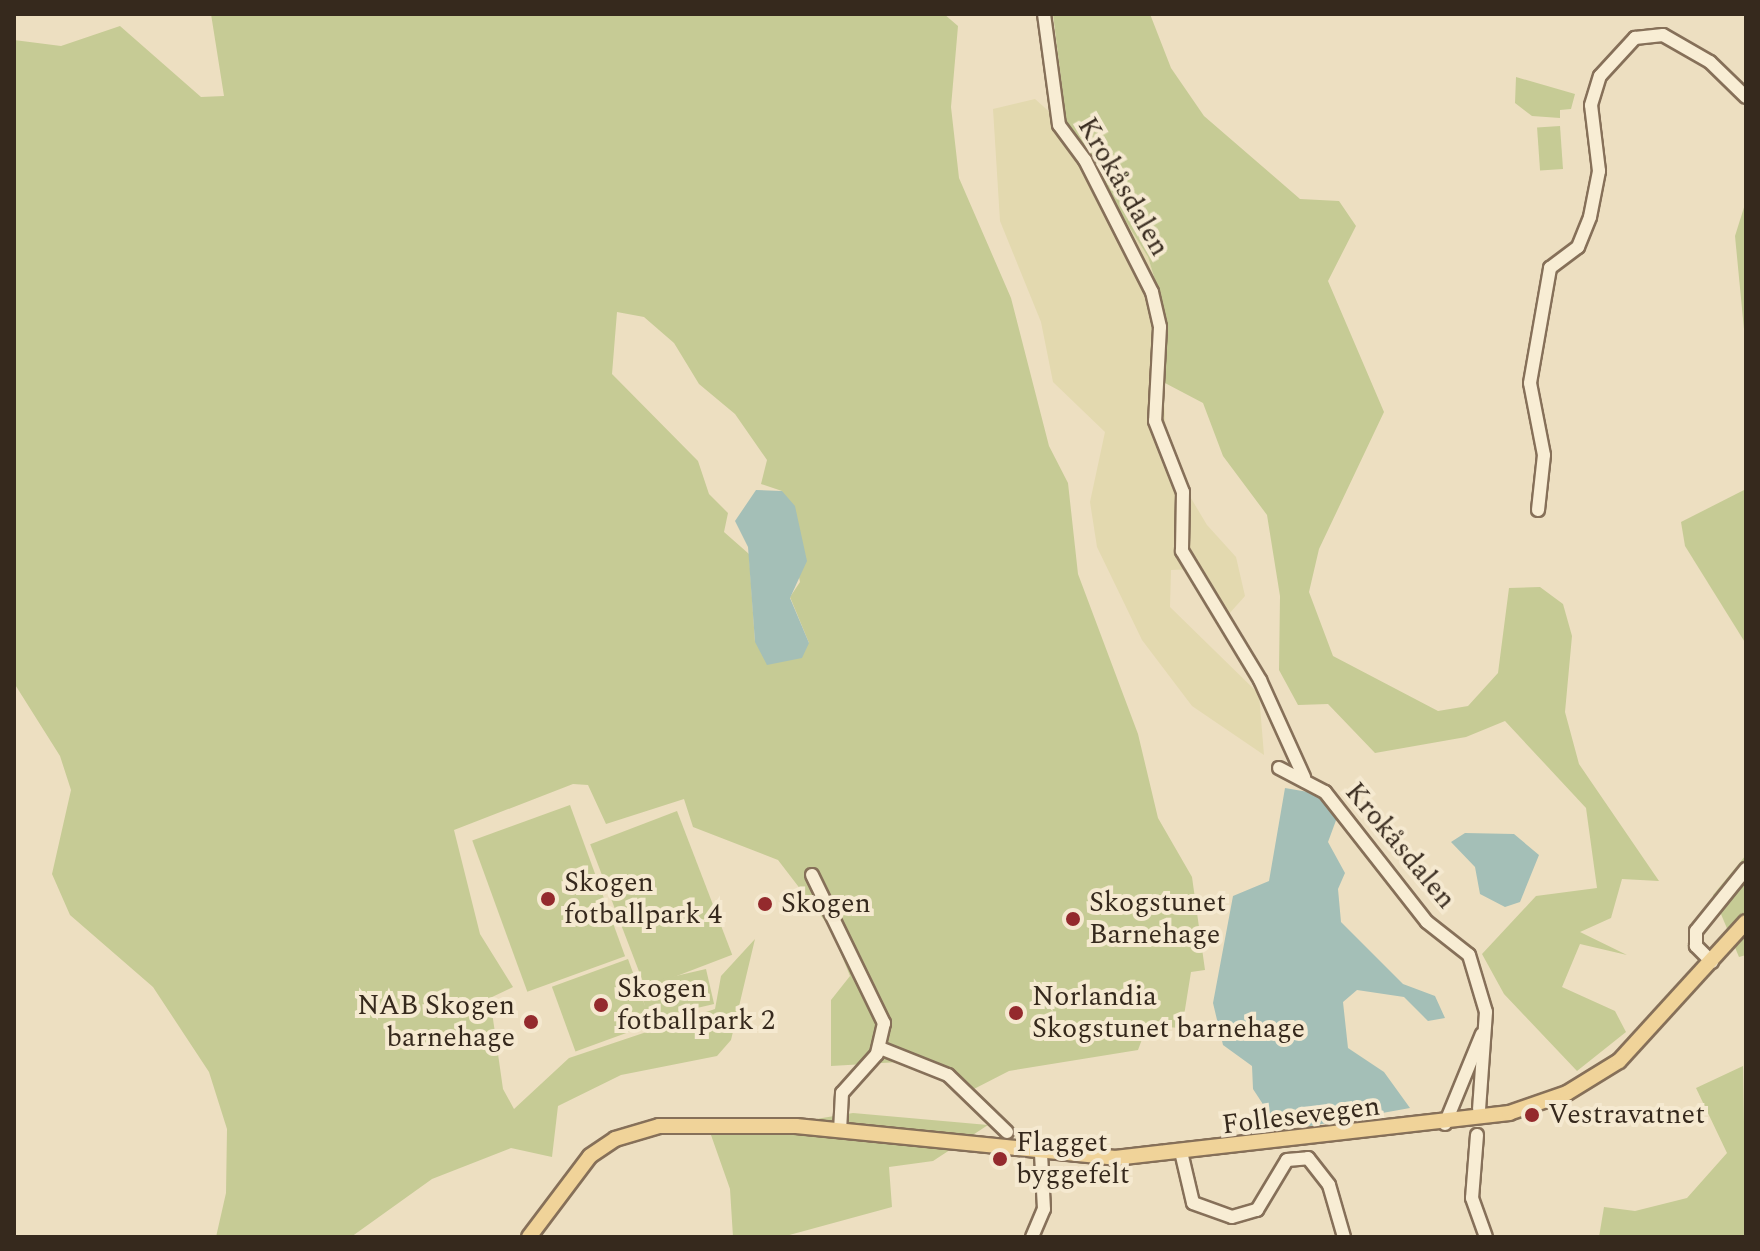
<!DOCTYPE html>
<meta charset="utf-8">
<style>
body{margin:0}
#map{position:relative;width:1760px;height:1251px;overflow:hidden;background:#eddfc1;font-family:Spectral,serif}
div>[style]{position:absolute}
.farmland>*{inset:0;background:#e3d9af}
.green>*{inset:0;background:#c6cb95;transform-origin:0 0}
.water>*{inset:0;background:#a4bfb7}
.roads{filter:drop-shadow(2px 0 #867059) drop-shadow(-2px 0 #867059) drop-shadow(0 2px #867059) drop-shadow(0 -2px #867059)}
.minor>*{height:12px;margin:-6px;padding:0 6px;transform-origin:6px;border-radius:6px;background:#f8edd4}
.major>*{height:14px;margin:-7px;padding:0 7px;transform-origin:7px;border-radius:7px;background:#f0d399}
.dots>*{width:22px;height:22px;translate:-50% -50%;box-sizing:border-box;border:4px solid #f5e9d0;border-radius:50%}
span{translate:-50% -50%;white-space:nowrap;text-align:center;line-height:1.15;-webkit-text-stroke:8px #f5e9d0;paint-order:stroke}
.street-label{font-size:28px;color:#36291d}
.poi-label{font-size:28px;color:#36291d}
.left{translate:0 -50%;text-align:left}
.right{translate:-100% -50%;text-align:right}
.frame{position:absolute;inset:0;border:16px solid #36291d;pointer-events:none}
</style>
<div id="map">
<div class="farmland">
<i style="clip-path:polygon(1035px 99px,1072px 132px,1148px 257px,1159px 293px,1167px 458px,1207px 525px,1236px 557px,1245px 596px,1228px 615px,1194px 569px,1171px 570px,1170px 607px,1259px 694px,1264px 755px,1192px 706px,1142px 640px,1097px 547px,1090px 502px,1105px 432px,1053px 382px,1041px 322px,1000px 221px,993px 109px)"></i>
</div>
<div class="green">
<i style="clip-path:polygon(evenodd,211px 14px,944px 14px,958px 26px,951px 107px,959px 178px,1011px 298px,1049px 446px,1068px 483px,1078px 574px,1138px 734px,1158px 818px,1192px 877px,1205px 970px,1191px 972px,1182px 1028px,1147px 1026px,1138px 1050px,1009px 1071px,970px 1091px,899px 1062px,831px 1066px,831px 1000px,850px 976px,831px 929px,778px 860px,693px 827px,684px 799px,606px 824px,588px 785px,573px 784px,454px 830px,480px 934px,513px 987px,490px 998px,503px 1089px,514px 1109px,569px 1058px,715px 1009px,721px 976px,755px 939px,731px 1040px,717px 1056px,621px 1075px,558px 1106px,552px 1157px,511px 1148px,432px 1179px,351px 1237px,216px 1237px,226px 1193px,227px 1129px,209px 1072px,153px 987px,70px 915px,52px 874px,71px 790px,60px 756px,14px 683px,14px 40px,61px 46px,120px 26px,201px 97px,224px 96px,211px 14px,617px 312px,644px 317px,674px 343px,699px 384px,735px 414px,767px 460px,761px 484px,782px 491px,800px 582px,790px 597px,809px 643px,755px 642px,749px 554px,724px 532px,728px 513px,709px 494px,698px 461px,612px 374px,617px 312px)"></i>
<i style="clip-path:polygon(1053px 14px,1150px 14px,1171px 68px,1204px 116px,1300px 199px,1339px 201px,1356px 226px,1328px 281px,1384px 412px,1319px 549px,1309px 592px,1333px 656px,1438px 711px,1468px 706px,1498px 673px,1509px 588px,1540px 587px,1563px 604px,1572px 636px,1565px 712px,1579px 764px,1659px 881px,1622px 879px,1611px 918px,1580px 932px,1627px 955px,1580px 944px,1562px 987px,1615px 1011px,1626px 1032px,1577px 1071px,1504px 994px,1482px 954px,1536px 896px,1597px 888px,1586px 808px,1505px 721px,1466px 737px,1375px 753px,1328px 704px,1298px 705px,1279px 670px,1280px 596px,1267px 515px,1223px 456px,1203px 403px,1165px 383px,1159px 293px,1148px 257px,1067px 127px)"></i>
<i style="clip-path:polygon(1516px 77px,1575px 94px,1571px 109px,1560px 110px,1560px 118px,1532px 116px,1515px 103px)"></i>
<i style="left:1560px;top:126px;width:43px;height:23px;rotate:86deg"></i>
<i style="clip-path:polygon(1746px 201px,1746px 350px,1735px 236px)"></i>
<i style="clip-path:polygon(1746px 489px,1746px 644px,1685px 546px,1681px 522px)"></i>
<i style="left:570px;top:805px;width:161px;height:104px;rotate:70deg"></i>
<i style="left:677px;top:811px;width:154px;height:93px;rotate:69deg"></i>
<i style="clip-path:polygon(1746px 855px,1746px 955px,1739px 957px,1713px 895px)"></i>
<i style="left:628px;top:959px;width:69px;height:81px;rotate:70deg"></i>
<i style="left:706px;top:969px;width:36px;height:68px;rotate:77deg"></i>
<i style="clip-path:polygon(1743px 1066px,1746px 1237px,1599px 1237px,1604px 1207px,1635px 1211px,1687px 1198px,1727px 1153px,1696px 1088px)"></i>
<i style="clip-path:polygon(853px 1113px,988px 1125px,933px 1161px,889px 1167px,892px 1207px,782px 1237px,733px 1237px,730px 1189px,705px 1118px,748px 1130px)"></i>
</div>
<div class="water">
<i style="clip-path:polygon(756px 490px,782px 491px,795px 506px,807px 561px,790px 598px,809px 643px,802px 658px,767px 665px,755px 642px,748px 547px,735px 521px)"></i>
<i style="clip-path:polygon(1285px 788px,1314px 793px,1338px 815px,1328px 842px,1345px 873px,1338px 889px,1341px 922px,1403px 984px,1435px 996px,1445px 1018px,1428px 1021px,1404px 997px,1357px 990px,1343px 1002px,1348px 1048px,1384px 1072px,1410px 1108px,1305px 1127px,1272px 1118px,1253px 1089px,1252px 1066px,1223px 1045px,1213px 1003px,1233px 896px,1269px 881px)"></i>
<i style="clip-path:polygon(1465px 833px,1514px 834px,1539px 855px,1520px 902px,1505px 907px,1480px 894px,1475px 867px,1451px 842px)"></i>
</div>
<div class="roads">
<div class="minor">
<i style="left:1044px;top:14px;width:112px;rotate:82.3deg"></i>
<i style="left:1059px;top:125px;width:44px;rotate:53.4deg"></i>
<i style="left:1085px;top:160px;width:148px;rotate:63.1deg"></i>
<i style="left:1152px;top:292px;width:36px;rotate:77deg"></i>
<i style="left:1160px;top:327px;width:94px;rotate:93deg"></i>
<i style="left:1155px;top:421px;width:76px;rotate:68.5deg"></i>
<i style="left:1183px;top:492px;width:59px;rotate:91deg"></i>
<i style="left:1182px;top:551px;width:151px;rotate:58.8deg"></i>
<i style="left:1260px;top:680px;width:107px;rotate:65.6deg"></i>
<i style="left:1538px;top:510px;width:55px;rotate:-83.8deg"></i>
<i style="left:1544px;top:455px;width:73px;rotate:-101deg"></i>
<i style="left:1530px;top:383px;width:117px;rotate:-80.1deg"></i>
<i style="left:1550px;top:268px;width:35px;rotate:-37deg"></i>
<i style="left:1578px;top:247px;width:32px;rotate:-68deg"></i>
<i style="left:1590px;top:217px;width:47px;rotate:-78.9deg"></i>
<i style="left:1599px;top:171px;width:66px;rotate:-96.9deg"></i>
<i style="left:1591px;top:105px;width:30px;rotate:-73deg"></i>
<i style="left:1600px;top:76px;width:52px;rotate:-47.4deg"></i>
<i style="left:1635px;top:38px;width:28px;rotate:-6deg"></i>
<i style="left:1663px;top:35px;width:54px;rotate:29.9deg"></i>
<i style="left:1710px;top:62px;width:50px;rotate:44.2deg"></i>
<i style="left:1279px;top:768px;width:52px;rotate:27.6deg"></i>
<i style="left:1325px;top:792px;width:165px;rotate:51.9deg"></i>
<i style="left:1427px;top:922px;width:53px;rotate:38.2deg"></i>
<i style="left:1469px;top:955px;width:59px;rotate:73.4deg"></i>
<i style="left:1486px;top:1012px;width:97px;rotate:94.1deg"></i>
<i style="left:812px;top:875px;width:165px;rotate:64.1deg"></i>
<i style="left:884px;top:1023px;width:32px;rotate:103deg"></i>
<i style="left:877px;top:1054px;width:52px;rotate:131.9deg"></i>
<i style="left:842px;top:1093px;width:36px;rotate:93deg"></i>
<i style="left:1712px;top:962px;width:23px;rotate:-135deg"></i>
<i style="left:1696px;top:946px;width:15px;rotate:-90deg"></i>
<i style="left:1696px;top:931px;width:80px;rotate:-51.1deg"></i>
<i style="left:880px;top:1048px;width:73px;rotate:21.7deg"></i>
<i style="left:948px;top:1075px;width:82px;rotate:44deg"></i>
<i style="left:1445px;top:1124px;width:97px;rotate:-67.7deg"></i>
<i style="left:1477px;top:1135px;width:63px;rotate:94.5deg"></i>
<i style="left:1472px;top:1198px;width:41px;rotate:70.3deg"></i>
<i style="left:1182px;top:1156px;width:48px;rotate:76.8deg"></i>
<i style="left:1193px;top:1203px;width:41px;rotate:19.7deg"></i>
<i style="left:1232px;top:1217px;width:26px;rotate:-16deg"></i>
<i style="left:1257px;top:1210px;width:58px;rotate:-59deg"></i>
<i style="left:1287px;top:1160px;width:21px;rotate:-5deg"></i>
<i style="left:1308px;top:1158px;width:34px;rotate:52deg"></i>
<i style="left:1329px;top:1185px;width:54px;rotate:73.9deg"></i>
<i style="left:1032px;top:1237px;width:30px;rotate:-67deg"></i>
<i style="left:1044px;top:1209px;width:56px;rotate:-93.1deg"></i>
</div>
<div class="major">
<i style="left:529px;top:1237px;width:101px;rotate:-53deg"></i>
<i style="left:590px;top:1156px;width:30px;rotate:-34deg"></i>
<i style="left:615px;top:1139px;width:46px;rotate:-16.5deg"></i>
<i style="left:659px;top:1126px;width:137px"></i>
<i style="left:796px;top:1126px;width:321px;rotate:5.7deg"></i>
<i style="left:1115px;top:1158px;width:397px;rotate:-6.5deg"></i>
<i style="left:1509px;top:1113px;width:61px;rotate:-19deg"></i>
<i style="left:1567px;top:1093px;width:61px;rotate:-31.6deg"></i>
<i style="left:1619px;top:1061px;width:188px;rotate:-47.6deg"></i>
</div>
</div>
<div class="dots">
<i style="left:548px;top:899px;background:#942a2d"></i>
<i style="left:765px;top:904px;background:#942a2d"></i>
<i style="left:1073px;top:919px;background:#942a2d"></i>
<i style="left:601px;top:1005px;background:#942a2d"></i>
<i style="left:1016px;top:1013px;background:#942a2d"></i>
<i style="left:531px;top:1022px;background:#942a2d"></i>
<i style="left:1532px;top:1115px;background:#942a2d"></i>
<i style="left:1000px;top:1159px;background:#942a2d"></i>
</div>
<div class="street-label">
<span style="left:1123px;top:187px;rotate:60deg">Krokåsdalen</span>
<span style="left:1400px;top:846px;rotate:50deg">Krokåsdalen</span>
<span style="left:1301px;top:1116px;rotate:-7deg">Follesevegen</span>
</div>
<div class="poi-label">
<span class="left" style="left:564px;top:899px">Skogen<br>fotballpark 4</span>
<span class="left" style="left:1089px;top:919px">Skogstunet<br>Barnehage</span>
<span class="left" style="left:781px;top:904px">Skogen</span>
<span class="left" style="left:617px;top:1005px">Skogen<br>fotballpark 2</span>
<span class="left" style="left:1032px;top:1013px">Norlandia<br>Skogstunet barnehage</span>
<span class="right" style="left:515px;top:1022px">NAB Skogen<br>barnehage</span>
<span class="left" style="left:1548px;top:1115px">Vestravatnet</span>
<span class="left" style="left:1016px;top:1159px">Flagget<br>byggefelt</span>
</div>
<div class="frame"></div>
</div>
